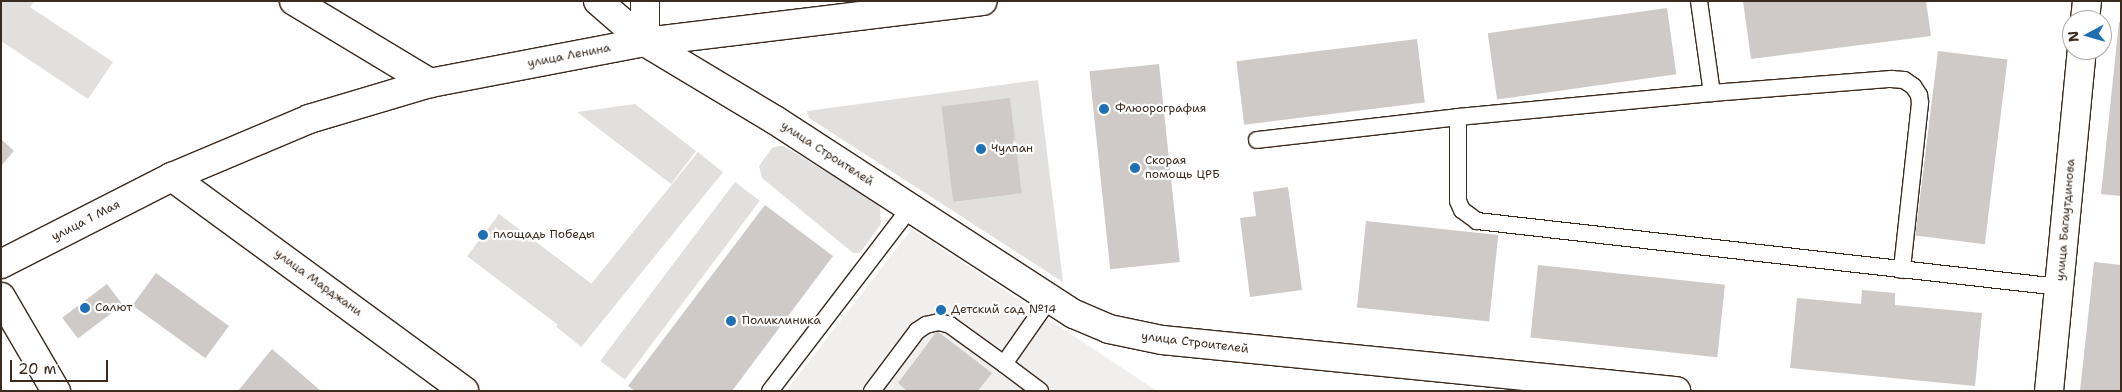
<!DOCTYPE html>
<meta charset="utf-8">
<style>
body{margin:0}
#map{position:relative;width:2122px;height:392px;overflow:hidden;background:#fff;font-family:"Shantell Sans",sans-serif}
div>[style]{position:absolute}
.built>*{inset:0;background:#f1efee}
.green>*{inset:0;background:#e2e0de;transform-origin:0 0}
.building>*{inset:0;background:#cfcac7;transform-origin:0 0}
.roads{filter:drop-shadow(1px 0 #3b2a1e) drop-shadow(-1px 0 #3b2a1e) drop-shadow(0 1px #3b2a1e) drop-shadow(0 -1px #3b2a1e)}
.service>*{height:16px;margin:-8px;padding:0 8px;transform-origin:8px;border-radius:8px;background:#fff}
.minor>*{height:28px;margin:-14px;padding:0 14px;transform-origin:14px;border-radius:14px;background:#fff}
.secondary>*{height:28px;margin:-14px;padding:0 14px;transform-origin:14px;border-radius:14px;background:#fff}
.dots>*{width:14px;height:14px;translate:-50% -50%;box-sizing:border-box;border:2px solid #fff;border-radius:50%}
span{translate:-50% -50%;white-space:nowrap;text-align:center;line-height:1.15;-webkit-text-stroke:4.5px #fff;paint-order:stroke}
.street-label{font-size:12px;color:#3b2a1e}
.poi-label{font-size:12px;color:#3b2a1e}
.left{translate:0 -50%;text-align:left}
.frame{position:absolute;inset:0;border:2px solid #3b2a1e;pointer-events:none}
.north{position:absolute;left:2062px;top:10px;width:50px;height:50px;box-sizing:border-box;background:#fff;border:1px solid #b1aaa5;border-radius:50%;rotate:264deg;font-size:14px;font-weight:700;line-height:20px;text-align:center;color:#3b2a1e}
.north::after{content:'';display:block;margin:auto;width:18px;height:22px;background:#1f6fb2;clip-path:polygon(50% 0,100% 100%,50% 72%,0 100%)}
.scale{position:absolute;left:10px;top:360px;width:98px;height:22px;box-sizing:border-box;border:2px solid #3b2a1e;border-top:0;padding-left:6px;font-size:15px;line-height:18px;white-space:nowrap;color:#3b2a1e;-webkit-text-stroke:4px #fff;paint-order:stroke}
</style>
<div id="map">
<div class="built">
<i style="clip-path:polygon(912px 229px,1157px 391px,786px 391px)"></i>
</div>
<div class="green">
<i style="clip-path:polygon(1px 1px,34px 1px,30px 7px,113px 62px,88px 99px,1px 41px)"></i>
<i style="clip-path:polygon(1038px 80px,1063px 282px,809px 118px,807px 111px)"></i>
<i style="clip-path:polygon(635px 104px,696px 151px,671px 184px,577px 112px)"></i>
<i style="clip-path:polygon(779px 146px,784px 146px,874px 201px,880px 207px,881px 224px,860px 253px,853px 253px,762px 178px,759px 166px,772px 148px)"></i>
<i style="left:698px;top:152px;width:32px;height:225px;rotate:39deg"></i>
<i style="left:735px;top:182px;width:31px;height:224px;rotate:37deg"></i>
<i style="left:499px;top:214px;width:117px;height:53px;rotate:37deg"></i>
</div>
<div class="building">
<i style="clip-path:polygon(1743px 1px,1926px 1px,1931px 36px,1751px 59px)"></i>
<i style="left:1667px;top:8px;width:67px;height:181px;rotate:82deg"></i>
<i style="clip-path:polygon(2119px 22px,2121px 22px,2121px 196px,2101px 194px)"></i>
<i style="left:1417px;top:39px;width:64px;height:182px;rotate:83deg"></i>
<i style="left:1938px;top:51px;width:70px;height:186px;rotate:7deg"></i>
<i style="left:1159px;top:64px;width:199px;height:70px;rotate:84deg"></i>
<i style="left:1010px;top:98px;width:96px;height:69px;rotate:83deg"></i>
<i style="clip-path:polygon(1px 139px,14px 151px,1px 166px)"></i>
<i style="clip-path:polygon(1288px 187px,1302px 290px,1250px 297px,1240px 218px,1256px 216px,1253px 192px)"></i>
<i style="clip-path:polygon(765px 205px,833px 256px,732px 391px,635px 391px,628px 386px)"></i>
<i style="left:1366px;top:221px;width:133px;height:87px;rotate:6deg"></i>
<i style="clip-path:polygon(2094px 262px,2121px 265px,2121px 391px,2080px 391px)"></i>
<i style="left:1538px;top:265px;width:188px;height:73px;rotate:6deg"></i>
<i style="left:156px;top:273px;width:90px;height:40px;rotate:36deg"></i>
<i style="left:107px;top:284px;width:26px;height:56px;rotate:53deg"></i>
<i style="clip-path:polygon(1862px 290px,1895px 293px,1895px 305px,1982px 313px,1975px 386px,1790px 368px,1797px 298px,1861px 304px)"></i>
<i style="clip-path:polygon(937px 331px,992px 373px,978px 391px,907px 391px,898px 383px)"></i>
<i style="clip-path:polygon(272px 349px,321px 391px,238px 391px)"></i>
</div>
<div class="roads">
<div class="service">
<i style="left:1699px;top:1px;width:93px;rotate:82deg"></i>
<i style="left:1458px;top:117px;width:255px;rotate:-5.4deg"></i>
<i style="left:1712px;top:93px;width:180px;rotate:-4.5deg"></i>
<i style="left:1891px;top:79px;width:13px;rotate:4deg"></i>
<i style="left:1904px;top:80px;width:11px;rotate:34deg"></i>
<i style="left:1913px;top:86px;width:11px;rotate:56deg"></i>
<i style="left:1919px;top:95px;width:8px;rotate:83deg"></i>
<i style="left:1920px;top:103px;width:168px;rotate:96.2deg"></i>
<i style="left:1257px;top:140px;width:202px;rotate:-6.5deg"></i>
<i style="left:1458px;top:117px;width:84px;rotate:90deg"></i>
<i style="left:1458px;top:201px;width:10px;rotate:66deg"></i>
<i style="left:1462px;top:210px;width:19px;rotate:36deg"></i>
<i style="left:1477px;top:221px;width:586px;rotate:6.47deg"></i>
<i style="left:770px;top:391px;width:230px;rotate:-52.6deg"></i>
<i style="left:872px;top:391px;width:75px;rotate:-53.1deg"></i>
<i style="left:917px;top:331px;width:11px;rotate:-34deg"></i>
<i style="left:926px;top:325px;width:13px;rotate:-13deg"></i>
<i style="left:939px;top:322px;width:11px;rotate:15deg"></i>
<i style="left:950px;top:325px;width:67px;rotate:35.8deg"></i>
<i style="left:1040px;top:391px;width:45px;rotate:-143.1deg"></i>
<i style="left:1004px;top:364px;width:80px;rotate:-55.1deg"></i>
</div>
<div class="minor">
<i style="left:294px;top:1px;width:159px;rotate:31.1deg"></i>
<i style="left:598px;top:1px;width:62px;rotate:41.1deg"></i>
<i style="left:645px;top:42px;width:152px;rotate:31deg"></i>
<i style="left:775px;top:120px;width:356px;rotate:33deg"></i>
<i style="left:1074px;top:314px;width:38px;rotate:23deg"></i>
<i style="left:1109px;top:329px;width:54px;rotate:11.7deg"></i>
<i style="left:1162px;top:340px;width:517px;rotate:5.67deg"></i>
<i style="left:645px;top:1px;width:41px;rotate:90deg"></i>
<i style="left:2085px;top:20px;width:19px;rotate:-84deg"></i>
<i style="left:172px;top:177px;width:362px;rotate:36.2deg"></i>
<i style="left:1px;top:297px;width:109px;rotate:59.7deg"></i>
<i style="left:2049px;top:391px;width:343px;rotate:-84.5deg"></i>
</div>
<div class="secondary">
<i style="left:1px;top:264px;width:192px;rotate:-27deg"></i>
<i style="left:172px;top:177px;width:149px;rotate:-22.9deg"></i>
<i style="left:309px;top:119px;width:126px;rotate:-16.6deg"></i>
<i style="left:430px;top:83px;width:219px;rotate:-10.8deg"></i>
<i style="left:645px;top:42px;width:340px;rotate:-6.9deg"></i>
</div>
</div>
<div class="dots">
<i style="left:1104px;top:109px;background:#1f6fb2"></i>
<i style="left:981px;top:149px;background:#1f6fb2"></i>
<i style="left:1135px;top:168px;background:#1f6fb2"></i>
<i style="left:483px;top:235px;background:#1f6fb2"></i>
<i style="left:85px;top:308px;background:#1f6fb2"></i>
<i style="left:941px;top:310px;background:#1f6fb2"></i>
<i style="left:731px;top:321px;background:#1f6fb2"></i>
</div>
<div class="street-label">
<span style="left:569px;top:56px;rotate:-11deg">улица Ленина</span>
<span style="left:827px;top:154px;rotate:33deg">улица Строителей</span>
<span style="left:2066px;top:220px;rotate:-85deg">улица Багаутдинова</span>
<span style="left:86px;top:221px;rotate:-27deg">улица 1 Мая</span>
<span style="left:318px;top:283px;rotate:36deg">улица Марджани</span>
<span style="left:1195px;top:343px;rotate:7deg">улица Строителей</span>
</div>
<div class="poi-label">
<span class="left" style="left:1115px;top:109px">Флюорография</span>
<span class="left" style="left:991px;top:149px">Чулпан</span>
<span class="left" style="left:1145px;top:168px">Скорая<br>помощь ЦРБ</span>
<span class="left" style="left:493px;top:235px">площадь Победы</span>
<span class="left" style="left:95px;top:308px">Салют</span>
<span class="left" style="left:951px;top:310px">Детский сад №14</span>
<span class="left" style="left:742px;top:321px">Поликлиника</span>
</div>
<div class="frame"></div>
<div class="north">N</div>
<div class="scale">20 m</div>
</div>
